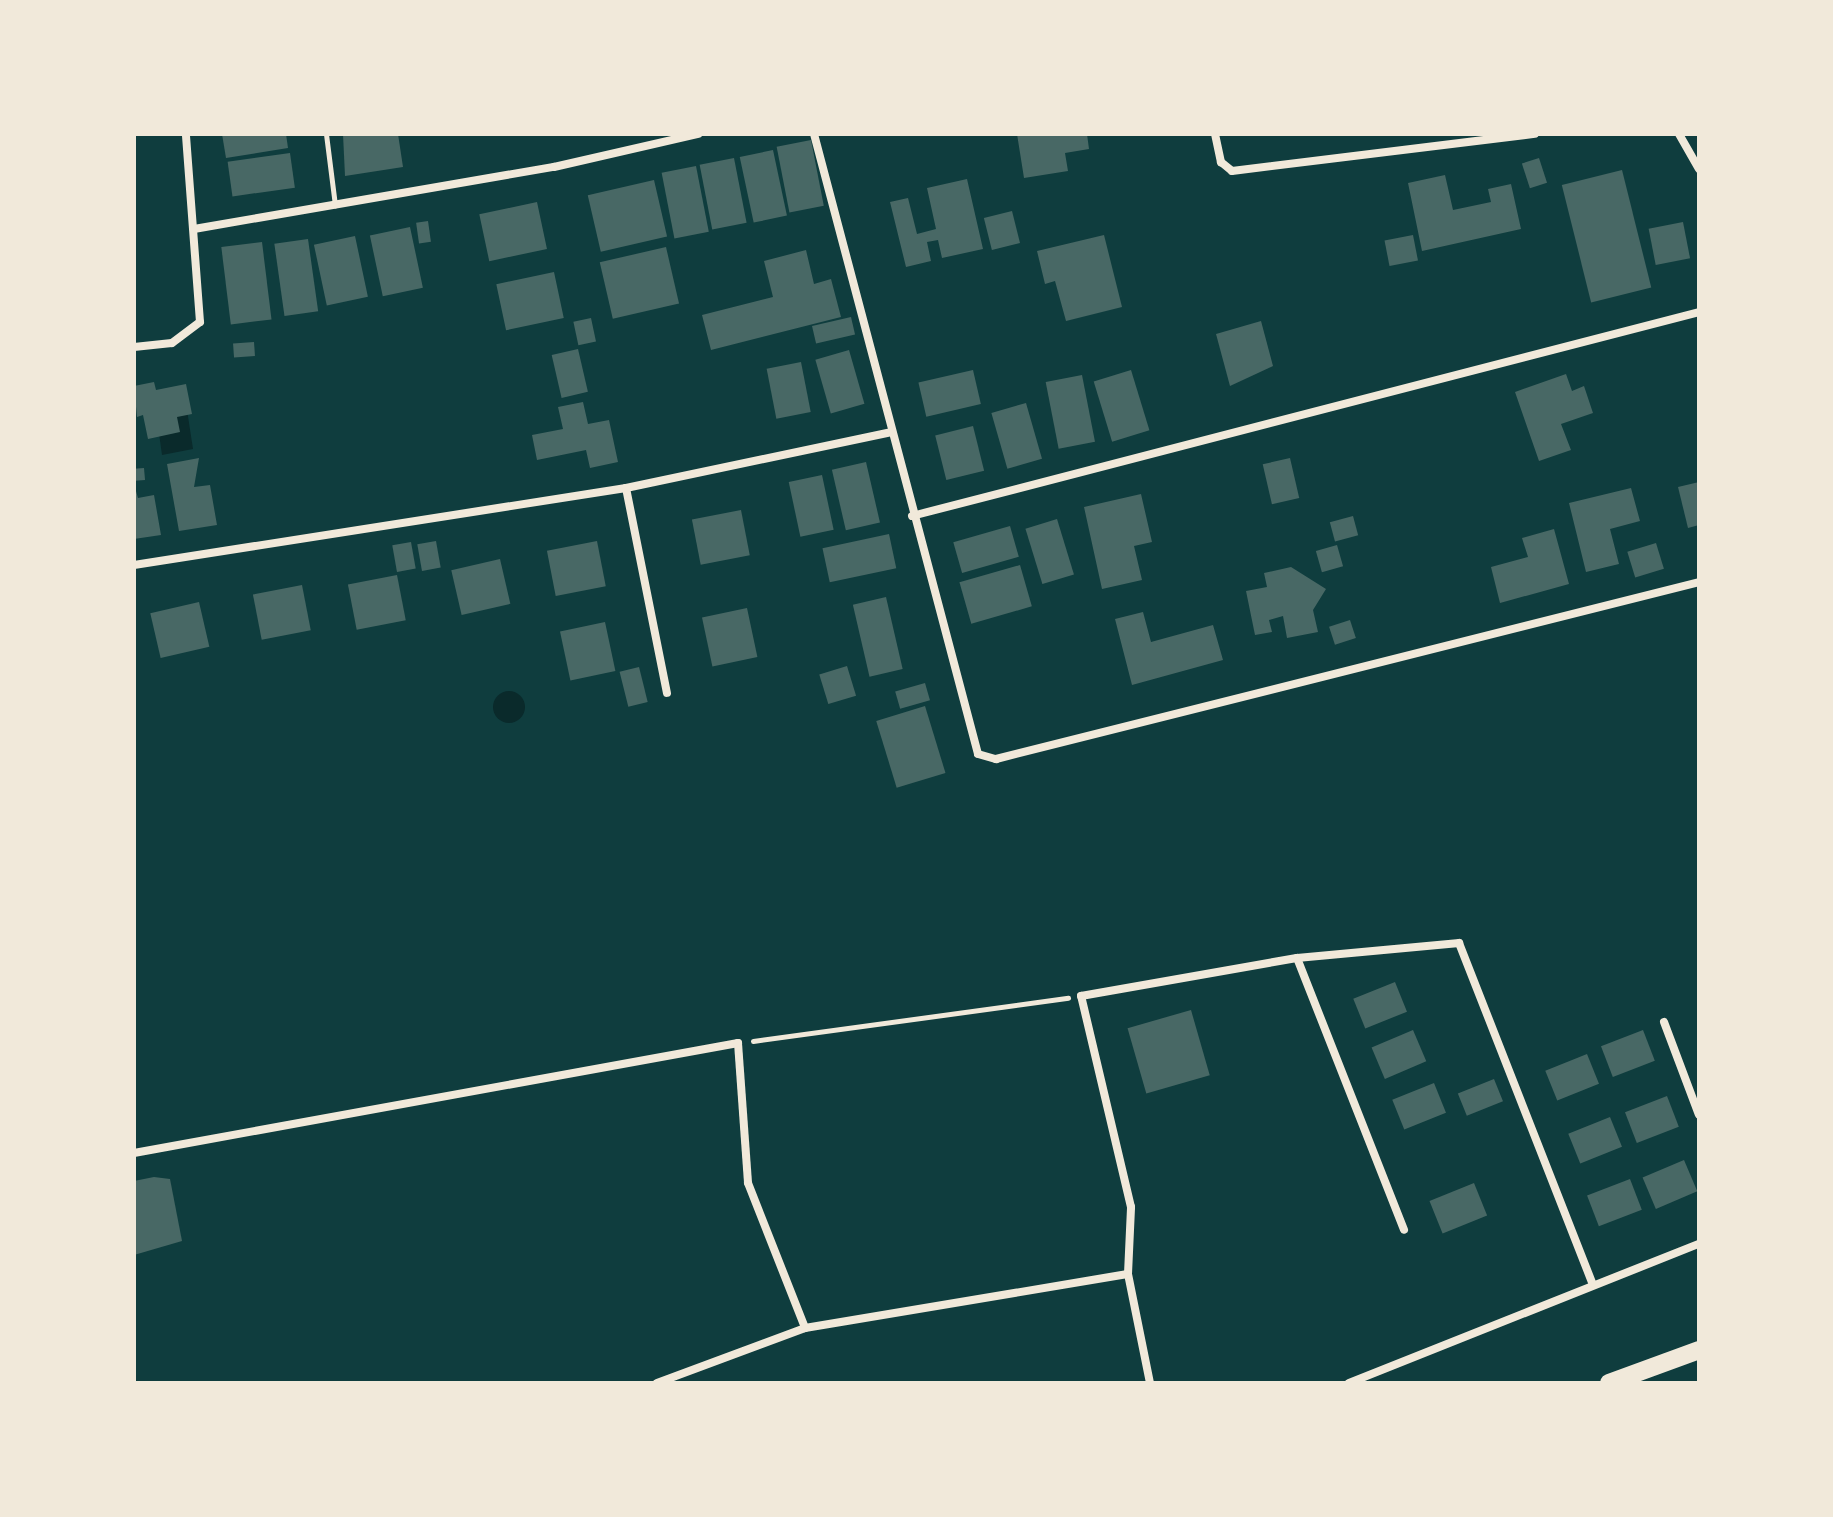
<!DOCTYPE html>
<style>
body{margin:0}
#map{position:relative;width:1833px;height:1517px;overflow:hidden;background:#0f3d3e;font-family:Rubik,sans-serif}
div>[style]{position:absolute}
.water>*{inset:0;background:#0a2a2b}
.round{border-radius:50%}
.building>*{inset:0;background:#486865;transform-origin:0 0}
.path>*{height:5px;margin:-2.5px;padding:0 2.5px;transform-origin:2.5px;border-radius:2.5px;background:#f1e9da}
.service>*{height:5px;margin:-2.5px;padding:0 2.5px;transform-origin:2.5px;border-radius:2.5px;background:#f1e9da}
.minor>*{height:8px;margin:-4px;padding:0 4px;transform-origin:4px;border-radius:4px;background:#f1e9da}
.trunk>*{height:18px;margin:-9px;padding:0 9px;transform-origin:9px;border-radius:9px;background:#f1e9da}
span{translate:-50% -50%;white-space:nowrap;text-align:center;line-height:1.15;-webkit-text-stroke:6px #f1e9da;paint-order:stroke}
.frame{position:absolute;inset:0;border:136px solid #f1e9da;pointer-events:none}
</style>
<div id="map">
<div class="water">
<i style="clip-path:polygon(185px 397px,193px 449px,162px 455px,158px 426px,173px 399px)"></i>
<i class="round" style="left:493px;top:691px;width:32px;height:32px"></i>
</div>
<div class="building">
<i style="clip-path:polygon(222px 134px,286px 134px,288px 148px,226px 158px)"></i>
<i style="clip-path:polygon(343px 134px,398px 134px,403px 167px,345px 176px)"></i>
<i style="clip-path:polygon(1017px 134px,1087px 134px,1089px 149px,1065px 153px,1068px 171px,1024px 178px)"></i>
<i style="left:811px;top:140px;width:67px;height:35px;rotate:79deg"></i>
<i style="left:773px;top:150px;width:67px;height:34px;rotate:78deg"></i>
<i style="left:290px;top:153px;width:35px;height:63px;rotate:82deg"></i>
<i style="left:734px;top:158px;width:66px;height:35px;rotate:79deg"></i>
<i style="left:1539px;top:158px;width:26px;height:18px;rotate:72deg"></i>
<i style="left:696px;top:166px;width:67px;height:35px;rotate:79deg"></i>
<i style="left:1622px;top:170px;width:121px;height:62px;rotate:76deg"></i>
<i style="clip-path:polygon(1445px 175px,1453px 210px,1491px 202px,1488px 189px,1511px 184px,1521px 229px,1422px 251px,1408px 183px)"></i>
<i style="clip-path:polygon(967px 179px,983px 249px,942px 258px,938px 240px,927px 242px,931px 261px,906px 267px,890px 202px,908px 198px,917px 234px,936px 229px,927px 188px)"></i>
<i style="left:654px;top:180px;width:58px;height:68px;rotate:77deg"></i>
<i style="left:537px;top:202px;width:48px;height:59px;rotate:78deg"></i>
<i style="left:1012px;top:211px;width:33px;height:29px;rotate:76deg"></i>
<i style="left:428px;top:221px;width:21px;height:12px;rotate:82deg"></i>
<i style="left:1683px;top:222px;width:37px;height:35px;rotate:79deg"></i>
<i style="left:410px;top:227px;width:62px;height:41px;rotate:78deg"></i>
<i style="clip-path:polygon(1104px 235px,1122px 307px,1066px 321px,1055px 281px,1045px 284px,1037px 251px)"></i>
<i style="left:1413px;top:235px;width:26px;height:29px;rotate:79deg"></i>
<i style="left:355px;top:236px;width:62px;height:42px;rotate:78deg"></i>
<i style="left:308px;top:239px;width:73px;height:34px;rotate:82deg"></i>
<i style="left:262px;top:242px;width:78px;height:41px;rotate:83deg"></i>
<i style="left:666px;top:247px;width:58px;height:68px;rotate:77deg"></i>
<i style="clip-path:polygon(806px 250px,814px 284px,831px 279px,841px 317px,711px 350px,702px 315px,773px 297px,764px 261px)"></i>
<i style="left:554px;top:272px;width:47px;height:59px;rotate:78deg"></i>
<i style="left:851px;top:317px;width:18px;height:40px;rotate:77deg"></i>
<i style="left:591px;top:318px;width:24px;height:18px;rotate:78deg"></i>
<i style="clip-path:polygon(1261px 321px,1273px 366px,1230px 386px,1216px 334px)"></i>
<i style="left:254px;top:342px;width:14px;height:21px;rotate:86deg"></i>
<i style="left:578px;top:349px;width:44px;height:27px;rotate:77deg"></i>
<i style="left:849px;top:350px;width:56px;height:35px;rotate:74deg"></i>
<i style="left:801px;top:362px;width:51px;height:35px;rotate:79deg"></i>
<i style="left:973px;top:370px;width:35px;height:56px;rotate:77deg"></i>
<i style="left:1131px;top:370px;width:63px;height:39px;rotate:73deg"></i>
<i style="clip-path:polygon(1566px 374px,1572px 391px,1584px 386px,1593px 413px,1561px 424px,1571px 450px,1539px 461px,1515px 392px)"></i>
<i style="left:1082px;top:375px;width:68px;height:37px;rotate:79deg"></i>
<i style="clip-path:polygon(154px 382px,156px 390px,186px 384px,192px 414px,177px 417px,180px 432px,148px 439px,143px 415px,137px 417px,134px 386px)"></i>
<i style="clip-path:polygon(583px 402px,588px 424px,609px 420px,618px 462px,590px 468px,586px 450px,537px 460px,532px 435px,563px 429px,558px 407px)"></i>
<i style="left:1026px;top:403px;width:58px;height:36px;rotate:74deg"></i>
<i style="left:973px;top:426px;width:46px;height:39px;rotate:76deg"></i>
<i style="clip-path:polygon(199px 458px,194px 487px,210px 485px,217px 525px,179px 531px,167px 464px)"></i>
<i style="left:1290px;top:458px;width:41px;height:28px;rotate:77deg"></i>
<i style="left:866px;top:462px;width:62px;height:35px;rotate:77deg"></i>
<i style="left:144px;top:468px;width:12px;height:10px;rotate:85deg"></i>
<i style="left:822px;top:475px;width:56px;height:34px;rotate:78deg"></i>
<i style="clip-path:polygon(1699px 482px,1699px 525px,1688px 528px,1678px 487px)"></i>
<i style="clip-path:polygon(134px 484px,138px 498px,154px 495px,161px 535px,134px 539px)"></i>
<i style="clip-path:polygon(1631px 488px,1640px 521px,1610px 529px,1619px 564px,1586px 572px,1569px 503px)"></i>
<i style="clip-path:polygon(1141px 494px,1152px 542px,1134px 546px,1142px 580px,1102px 589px,1084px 507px)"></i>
<i style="left:741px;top:510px;width:46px;height:50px;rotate:79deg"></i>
<i style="left:1353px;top:516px;width:20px;height:24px;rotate:75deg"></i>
<i style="left:1057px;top:519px;width:58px;height:33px;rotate:73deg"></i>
<i style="left:1010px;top:526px;width:32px;height:59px;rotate:74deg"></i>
<i style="clip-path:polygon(1554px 529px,1569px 584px,1500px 603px,1491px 567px,1528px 557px,1522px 538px)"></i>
<i style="left:889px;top:534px;width:35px;height:68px;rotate:78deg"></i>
<i style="left:436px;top:541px;width:27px;height:19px;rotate:80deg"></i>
<i style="left:597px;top:541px;width:46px;height:51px;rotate:79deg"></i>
<i style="left:411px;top:542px;width:27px;height:19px;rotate:80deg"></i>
<i style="left:1656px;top:543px;width:27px;height:30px;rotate:73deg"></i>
<i style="left:1337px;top:545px;width:22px;height:22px;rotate:74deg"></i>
<i style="left:500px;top:559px;width:46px;height:50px;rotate:77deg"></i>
<i style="left:1020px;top:565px;width:43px;height:63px;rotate:74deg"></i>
<i style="clip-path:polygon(1291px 567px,1326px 589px,1313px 610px,1318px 632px,1287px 638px,1283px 616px,1269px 620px,1272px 632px,1255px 635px,1246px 591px,1267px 587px,1264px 573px)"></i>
<i style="left:397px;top:575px;width:46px;height:50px;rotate:79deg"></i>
<i style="left:302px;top:585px;width:46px;height:50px;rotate:79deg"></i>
<i style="left:886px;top:597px;width:74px;height:34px;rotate:77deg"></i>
<i style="left:199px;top:602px;width:46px;height:50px;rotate:77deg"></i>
<i style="left:747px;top:608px;width:50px;height:46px;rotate:78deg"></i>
<i style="clip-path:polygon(1143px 612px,1151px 642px,1213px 625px,1223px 660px,1132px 685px,1115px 619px)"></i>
<i style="left:1350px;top:620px;width:19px;height:22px;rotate:72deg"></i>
<i style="left:605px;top:622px;width:50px;height:46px;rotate:78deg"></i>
<i style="left:847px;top:666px;width:31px;height:29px;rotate:73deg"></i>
<i style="left:639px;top:667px;width:36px;height:20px;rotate:76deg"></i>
<i style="left:925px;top:683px;width:18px;height:31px;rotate:74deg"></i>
<i style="left:925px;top:706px;width:70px;height:51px;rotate:73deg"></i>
<i style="left:1395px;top:982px;width:32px;height:45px;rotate:68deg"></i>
<i style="left:1191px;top:1010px;width:68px;height:66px;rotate:74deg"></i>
<i style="left:1413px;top:1030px;width:34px;height:45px;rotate:67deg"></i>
<i style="left:1643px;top:1030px;width:33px;height:45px;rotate:69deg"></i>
<i style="left:1587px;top:1054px;width:32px;height:45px;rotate:68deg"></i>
<i style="left:1494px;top:1079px;width:24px;height:39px;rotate:68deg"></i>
<i style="left:1434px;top:1083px;width:32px;height:45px;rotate:68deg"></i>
<i style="left:1667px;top:1096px;width:33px;height:45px;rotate:69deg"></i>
<i style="left:1610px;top:1117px;width:32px;height:45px;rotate:68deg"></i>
<i style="left:1684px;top:1160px;width:34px;height:45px;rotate:67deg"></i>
<i style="clip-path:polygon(154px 1177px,170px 1179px,182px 1241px,134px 1255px,134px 1181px)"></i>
<i style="left:1630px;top:1179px;width:33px;height:46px;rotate:69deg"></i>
<i style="left:1474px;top:1183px;width:35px;height:48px;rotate:68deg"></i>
</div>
<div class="path">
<i style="left:753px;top:1041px;width:318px;rotate:-7.8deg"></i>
</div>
<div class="service">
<i style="left:326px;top:134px;width:72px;rotate:82.8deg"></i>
</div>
<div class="minor">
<i style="left:814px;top:134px;width:641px;rotate:75.18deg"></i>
<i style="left:978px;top:754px;width:19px;rotate:16deg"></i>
<i style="left:996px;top:759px;width:725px;rotate:-14.13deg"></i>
<i style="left:1215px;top:134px;width:29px;rotate:78deg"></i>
<i style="left:1221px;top:162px;width:14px;rotate:39deg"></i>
<i style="left:1232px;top:171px;width:305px;rotate:-7deg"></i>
<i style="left:1679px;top:134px;width:40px;rotate:60.3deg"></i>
<i style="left:194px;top:229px;width:365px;rotate:-9.8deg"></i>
<i style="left:554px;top:167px;width:148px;rotate:-12.9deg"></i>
<i style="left:134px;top:347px;width:38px;rotate:-6deg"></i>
<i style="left:172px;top:343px;width:35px;rotate:-37deg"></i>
<i style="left:200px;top:322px;width:189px;rotate:-94.3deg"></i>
<i style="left:626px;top:488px;width:209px;rotate:78.7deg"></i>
<i style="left:912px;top:516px;width:813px;rotate:-14.53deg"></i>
<i style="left:134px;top:565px;width:498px;rotate:-8.9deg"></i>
<i style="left:626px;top:488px;width:268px;rotate:-11.9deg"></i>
<i style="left:1297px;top:958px;width:292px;rotate:68.5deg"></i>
<i style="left:1664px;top:1022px;width:99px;rotate:69.4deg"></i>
<i style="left:134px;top:1153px;width:614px;rotate:-10.32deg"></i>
<i style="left:738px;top:1043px;width:140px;rotate:85.9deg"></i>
<i style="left:748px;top:1183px;width:156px;rotate:68.5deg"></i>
<i style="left:657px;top:1383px;width:158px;rotate:-20.4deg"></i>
<i style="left:805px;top:1328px;width:327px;rotate:-9.5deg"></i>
<i style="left:1150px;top:1383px;width:111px;rotate:-101.4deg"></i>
<i style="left:1128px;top:1274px;width:67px;rotate:-87.4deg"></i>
<i style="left:1131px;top:1207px;width:217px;rotate:-103.3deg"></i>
<i style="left:1081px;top:996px;width:219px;rotate:-10deg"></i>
<i style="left:1297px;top:958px;width:163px;rotate:-5.3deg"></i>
<i style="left:1459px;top:943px;width:367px;rotate:68.6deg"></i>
<i style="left:1349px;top:1383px;width:377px;rotate:-21.7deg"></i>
</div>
<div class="trunk">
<i style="left:1609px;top:1383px;width:96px;rotate:-20.1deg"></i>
</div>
<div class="frame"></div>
</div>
